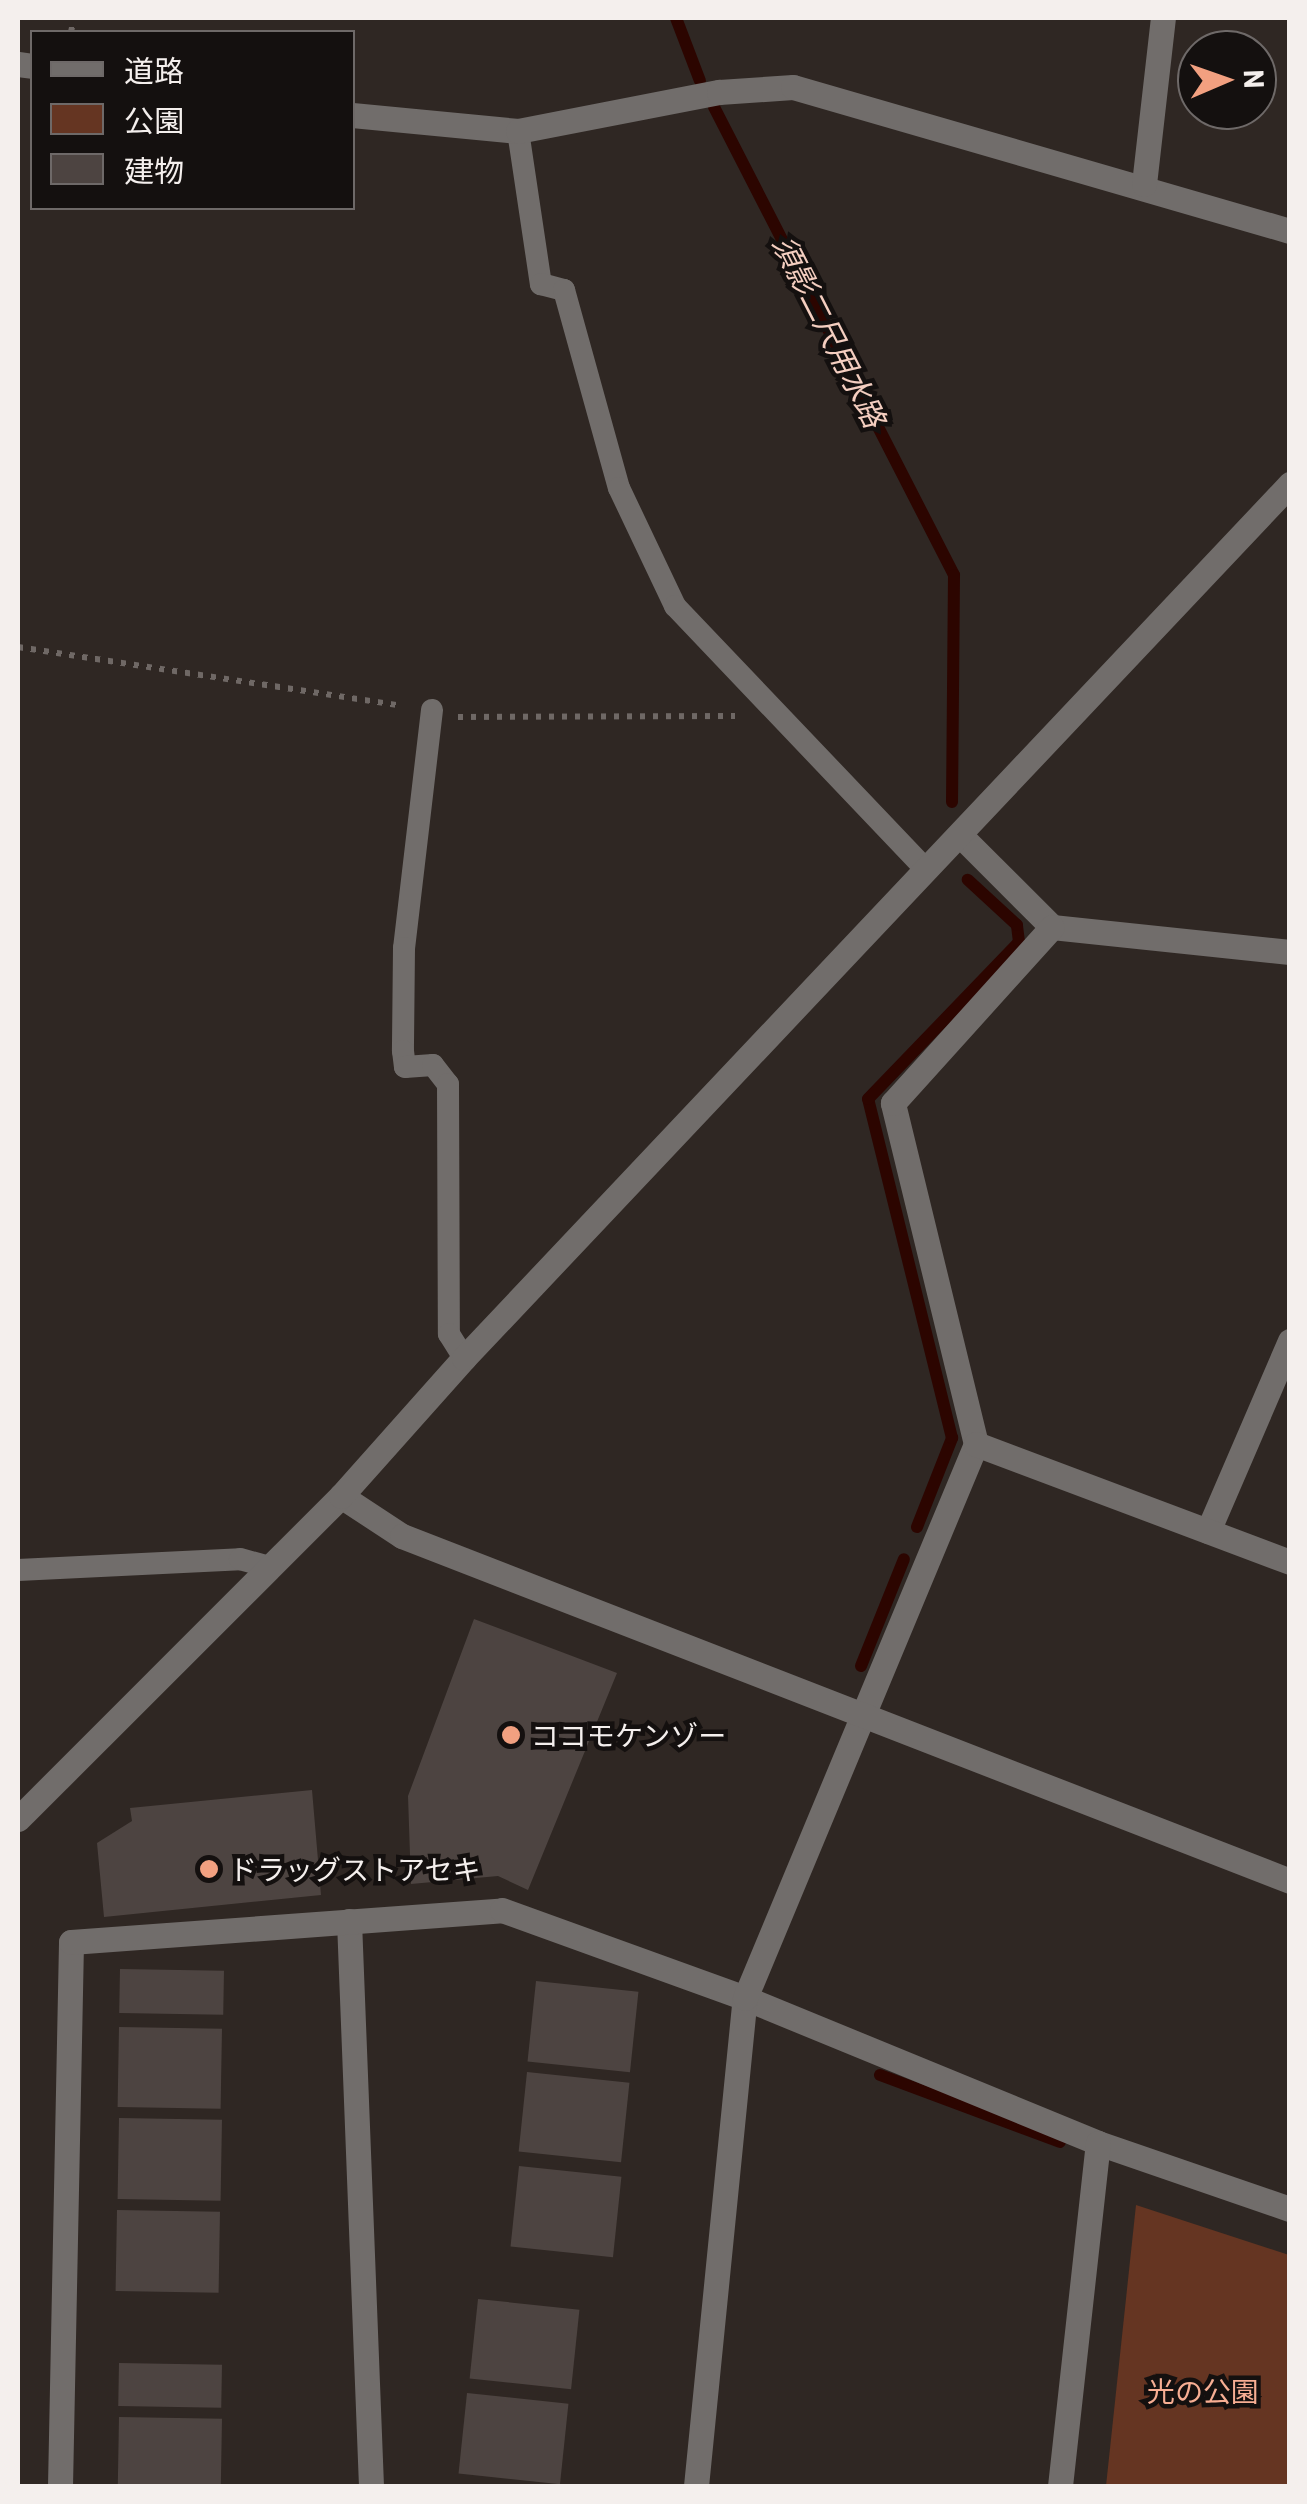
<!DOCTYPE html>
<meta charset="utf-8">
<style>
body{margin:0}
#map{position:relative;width:1307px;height:2504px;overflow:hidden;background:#2f2723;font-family:Barlow,"Noto Sans JP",sans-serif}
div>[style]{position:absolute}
.green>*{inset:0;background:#653522}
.stream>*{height:12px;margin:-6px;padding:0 6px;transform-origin:6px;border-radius:6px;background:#2c0500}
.building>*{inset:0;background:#4d4441;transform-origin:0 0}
.path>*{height:6px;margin-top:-3px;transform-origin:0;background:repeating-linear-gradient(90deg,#6f6865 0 5px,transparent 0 13px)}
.service>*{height:22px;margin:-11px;padding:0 11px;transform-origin:11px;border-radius:11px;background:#716d6b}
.minor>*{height:25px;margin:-12.5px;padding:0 12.5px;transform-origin:12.5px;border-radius:12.5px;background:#716d6b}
.tertiary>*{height:25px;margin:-12.5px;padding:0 12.5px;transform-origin:12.5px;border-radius:12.5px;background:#716d6b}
.dots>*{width:28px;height:28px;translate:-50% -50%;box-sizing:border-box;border:5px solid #14100f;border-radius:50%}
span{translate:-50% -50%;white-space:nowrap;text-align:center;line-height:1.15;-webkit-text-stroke:9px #14100f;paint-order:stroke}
.poi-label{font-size:28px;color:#f4efed}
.left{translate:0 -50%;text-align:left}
.park-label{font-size:28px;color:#f7ae93}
.water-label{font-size:30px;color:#f4cec0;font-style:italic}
.frame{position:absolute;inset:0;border:20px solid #f4efed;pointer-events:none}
.legend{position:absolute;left:30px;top:30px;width:325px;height:180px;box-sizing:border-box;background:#14100f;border:2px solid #6e6968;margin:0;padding:12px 18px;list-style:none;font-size:30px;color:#f4efed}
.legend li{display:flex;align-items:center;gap:20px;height:50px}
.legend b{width:50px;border:2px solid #6e6968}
.north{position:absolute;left:1177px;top:30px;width:100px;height:100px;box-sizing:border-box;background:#14100f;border:2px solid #6e6968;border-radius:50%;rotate:88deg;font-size:28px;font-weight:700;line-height:40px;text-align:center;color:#f4efed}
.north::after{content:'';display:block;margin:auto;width:35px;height:45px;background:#f2a080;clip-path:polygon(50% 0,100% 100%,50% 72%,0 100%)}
</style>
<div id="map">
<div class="green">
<i style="clip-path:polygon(1136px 2205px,1289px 2255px,1289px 2486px,1106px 2486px)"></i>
</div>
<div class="stream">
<i style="left:676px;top:18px;width:67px;rotate:69.1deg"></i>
<i style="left:714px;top:107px;width:526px;rotate:62.85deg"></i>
<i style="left:954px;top:575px;width:227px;rotate:90.5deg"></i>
<i style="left:917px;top:1527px;width:96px;rotate:-68.5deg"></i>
<i style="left:952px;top:1438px;width:349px;rotate:-103.9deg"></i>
<i style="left:868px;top:1099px;width:218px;rotate:-46.1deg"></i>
<i style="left:1019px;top:942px;width:17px;rotate:-97deg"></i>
<i style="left:1017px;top:925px;width:67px;rotate:-137.4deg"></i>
<i style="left:861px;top:1666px;width:115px;rotate:-68.1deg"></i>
<i style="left:880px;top:2075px;width:192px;rotate:20.4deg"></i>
</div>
<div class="building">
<i style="clip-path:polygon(474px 1619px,617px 1673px,528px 1890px,498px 1876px,411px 1884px,408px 1796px)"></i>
<i style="clip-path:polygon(312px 1790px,321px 1895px,104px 1917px,97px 1843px,132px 1821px,130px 1808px)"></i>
<i style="left:120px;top:1969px;width:104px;height:44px;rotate:1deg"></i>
<i style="left:536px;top:1981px;width:103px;height:81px;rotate:6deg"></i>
<i style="left:119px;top:2027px;width:103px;height:80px;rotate:1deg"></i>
<i style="left:527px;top:2072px;width:103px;height:80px;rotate:6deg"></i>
<i style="left:119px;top:2118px;width:103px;height:81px;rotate:1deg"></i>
<i style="left:519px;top:2166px;width:103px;height:81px;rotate:6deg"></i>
<i style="left:117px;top:2210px;width:103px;height:81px;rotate:1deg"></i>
<i style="left:478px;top:2299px;width:102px;height:80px;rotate:6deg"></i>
<i style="left:119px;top:2363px;width:103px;height:43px;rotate:1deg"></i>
<i style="left:467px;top:2393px;width:102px;height:81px;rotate:6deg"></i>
<i style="left:119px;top:2417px;width:103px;height:69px;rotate:1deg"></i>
</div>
<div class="path">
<i style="left:71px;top:32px;width:14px;rotate:-78deg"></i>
<i style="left:18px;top:647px;width:389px;rotate:8.7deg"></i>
<i style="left:458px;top:717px;width:277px;rotate:-0.2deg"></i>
</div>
<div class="service">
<i style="left:518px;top:131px;width:155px;rotate:81.5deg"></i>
<i style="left:541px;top:284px;width:24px;rotate:15deg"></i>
<i style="left:564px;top:290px;width:205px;rotate:74.5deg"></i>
<i style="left:619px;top:488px;width:131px;rotate:64.6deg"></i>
<i style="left:675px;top:606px;width:364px;rotate:46.4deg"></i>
<i style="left:432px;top:710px;width:240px;rotate:96.7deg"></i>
<i style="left:404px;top:948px;width:103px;rotate:90.6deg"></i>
<i style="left:403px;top:1051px;width:16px;rotate:83deg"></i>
<i style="left:405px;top:1067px;width:28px;rotate:-4deg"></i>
<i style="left:433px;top:1065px;width:24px;rotate:52deg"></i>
<i style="left:448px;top:1084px;width:250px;rotate:89.8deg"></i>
<i style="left:449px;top:1334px;width:28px;rotate:58deg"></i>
<i style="left:18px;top:1570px;width:222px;rotate:-2.8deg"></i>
<i style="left:240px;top:1559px;width:31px;rotate:15deg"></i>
</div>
<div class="minor">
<i style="left:18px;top:64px;width:14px;rotate:8deg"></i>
<i style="left:352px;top:115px;width:167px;rotate:5.5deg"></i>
<i style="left:518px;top:131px;width:205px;rotate:-11deg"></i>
<i style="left:719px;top:92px;width:74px;rotate:-3.9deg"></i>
<i style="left:793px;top:87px;width:517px;rotate:16.16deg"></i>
<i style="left:1144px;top:184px;width:167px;rotate:-83.5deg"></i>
<i style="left:960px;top:835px;width:130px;rotate:45deg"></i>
<i style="left:1052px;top:927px;width:239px;rotate:6deg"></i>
<i style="left:976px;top:1444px;width:351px;rotate:-103.7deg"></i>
<i style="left:893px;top:1103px;width:237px;rotate:-47.9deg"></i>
<i style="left:1208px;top:1531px;width:207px;rotate:-66.7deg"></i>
<i style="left:349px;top:1921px;width:565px;rotate:87.77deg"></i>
<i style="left:60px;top:2486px;width:544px;rotate:-88.84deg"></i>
<i style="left:71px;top:1942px;width:432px;rotate:-4.2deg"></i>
<i style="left:502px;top:1910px;width:258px;rotate:19.9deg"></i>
<i style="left:745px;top:1998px;width:382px;rotate:22.3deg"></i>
<i style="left:1098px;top:2143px;width:203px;rotate:19deg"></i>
<i style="left:696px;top:2486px;width:490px;rotate:-84.3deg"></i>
<i style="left:745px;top:1998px;width:600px;rotate:-67.37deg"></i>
<i style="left:976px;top:1444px;width:335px;rotate:20.6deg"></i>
<i style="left:1060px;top:2486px;width:345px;rotate:-83.7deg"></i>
</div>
<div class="tertiary">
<i style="left:341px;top:1496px;width:73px;rotate:33.3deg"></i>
<i style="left:402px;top:1536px;width:953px;rotate:21.23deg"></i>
<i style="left:18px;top:1819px;width:457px;rotate:-45deg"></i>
<i style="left:341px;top:1496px;width:185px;rotate:-48.3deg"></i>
<i style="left:464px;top:1358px;width:1203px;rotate:-46.62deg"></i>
</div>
<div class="dots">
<i style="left:511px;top:1735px;background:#f2a080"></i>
<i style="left:209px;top:1869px;background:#f2a080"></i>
</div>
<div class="poi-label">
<span class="left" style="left:531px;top:1735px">ココモケンゾー</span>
<span class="left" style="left:229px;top:1869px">ドラッグストアセキ</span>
</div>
<div class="park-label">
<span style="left:1203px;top:2391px">光の公園</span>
</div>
<div class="water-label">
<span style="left:830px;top:331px;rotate:63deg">須影二尺用水路</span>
</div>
<div class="frame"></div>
<ul class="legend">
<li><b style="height:12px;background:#716d6b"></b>道路</li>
<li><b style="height:28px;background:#653522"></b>公園</li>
<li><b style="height:28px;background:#4d4441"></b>建物</li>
</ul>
<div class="north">N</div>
</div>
